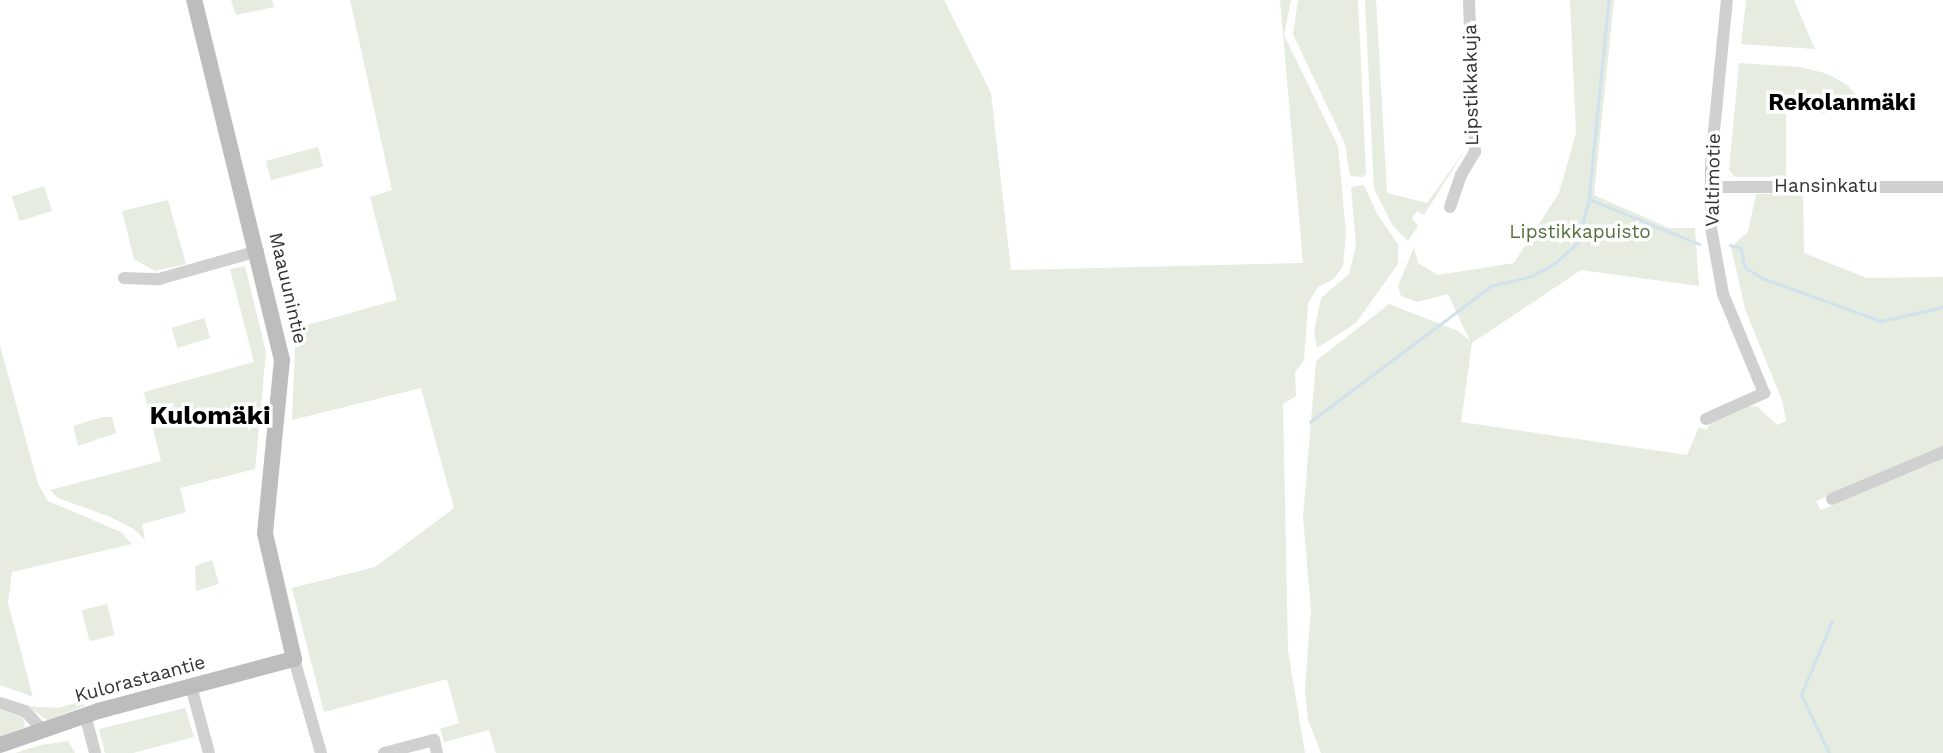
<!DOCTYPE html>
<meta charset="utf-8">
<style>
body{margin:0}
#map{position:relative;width:1943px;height:753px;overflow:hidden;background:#fff;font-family:"Work Sans",sans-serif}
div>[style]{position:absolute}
.green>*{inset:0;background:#e6ecdf;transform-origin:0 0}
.stream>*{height:2.5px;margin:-1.25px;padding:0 1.25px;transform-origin:1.25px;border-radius:1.25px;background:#cfe2ee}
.street>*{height:12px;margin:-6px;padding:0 6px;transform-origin:6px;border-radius:6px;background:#d0d0d0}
.secondary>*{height:16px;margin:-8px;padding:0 8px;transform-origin:8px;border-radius:8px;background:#bdbdbd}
span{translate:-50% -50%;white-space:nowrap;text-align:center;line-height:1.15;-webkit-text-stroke:7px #fff;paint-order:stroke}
.street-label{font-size:19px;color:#333}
.park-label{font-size:19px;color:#56703f}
.quarter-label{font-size:23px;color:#000;font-weight:700}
.district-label{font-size:26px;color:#000;font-weight:700}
</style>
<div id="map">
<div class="green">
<i style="clip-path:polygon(231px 0,272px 0,274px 7px,236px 15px)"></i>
<i style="clip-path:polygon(350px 0,944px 0,991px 93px,1011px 270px,1303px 263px,1280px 0,1291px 0,1284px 35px,1338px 146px,1346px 233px,1343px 266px,1334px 279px,1318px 287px,1308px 303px,1304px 360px,1295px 372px,1296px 396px,1283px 404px,1288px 651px,1305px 753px,496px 753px,489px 730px,444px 742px,440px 729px,459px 723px,447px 679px,324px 712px,292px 588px,375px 567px,454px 508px,421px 388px,292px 420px,296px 328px,397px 300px,370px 197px,392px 190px)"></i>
<i style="clip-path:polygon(1298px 0,1358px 0,1366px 174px,1362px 177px,1350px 176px,1345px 144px,1293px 34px)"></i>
<i style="clip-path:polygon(1365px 0,1376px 0,1387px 193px,1427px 203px,1465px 150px,1424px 215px,1417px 211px,1412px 218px,1418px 226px,1408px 241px,1393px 226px,1374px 189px)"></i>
<i style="clip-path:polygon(1570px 0,1614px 0,1594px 195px,1669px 228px,1695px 228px,1699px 286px,1581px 270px,1472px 343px,1461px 422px,1687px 455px,1699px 427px,1706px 430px,1711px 423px,1748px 406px,1758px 407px,1777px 425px,1786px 421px,1782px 400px,1745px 309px,1731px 247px,1748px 232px,1756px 194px,1803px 193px,1804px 253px,1867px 278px,1943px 277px,1943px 447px,1816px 501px,1821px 510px,1943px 459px,1943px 753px,1321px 753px,1308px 720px,1305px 689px,1311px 609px,1303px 517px,1316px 361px,1389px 304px,1458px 331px,1470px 341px,1448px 294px,1417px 302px,1401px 296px,1398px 286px,1414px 247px,1418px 263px,1438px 275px,1514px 263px,1559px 193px,1576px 133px)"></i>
<i style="clip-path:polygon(1746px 0,1794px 0,1815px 49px,1741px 44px)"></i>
<i style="clip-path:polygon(1739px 63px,1801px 67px,1828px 74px,1847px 85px,1875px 113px,1786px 113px,1786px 177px,1735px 177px,1729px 170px)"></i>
<i style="left:318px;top:147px;width:20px;height:54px;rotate:75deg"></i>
<i style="clip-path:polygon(1364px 185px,1377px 214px,1398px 244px,1398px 264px,1356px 323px,1317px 348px,1314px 332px,1321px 298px,1349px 274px,1356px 246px,1351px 187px)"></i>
<i style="left:44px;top:186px;width:26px;height:34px;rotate:72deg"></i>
<i style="clip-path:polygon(168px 200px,186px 264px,155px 271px,134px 259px,122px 211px)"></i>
<i style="clip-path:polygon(245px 266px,266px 352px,255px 469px,180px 488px,186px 512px,142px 524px,145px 540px,134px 529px,110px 517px,58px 498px,50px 490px,161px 461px,144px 392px,254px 362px,230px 269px)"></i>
<i style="left:204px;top:318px;width:21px;height:34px;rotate:73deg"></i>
<i style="clip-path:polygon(0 346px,38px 484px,48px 501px,121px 532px,132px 544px,12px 572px,8px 603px,33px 697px,0 685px)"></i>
<i style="clip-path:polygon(103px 417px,112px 417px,116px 433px,78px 446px,73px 426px)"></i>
<i style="clip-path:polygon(212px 560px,219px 584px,196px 591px,195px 566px)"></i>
<i style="left:107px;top:604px;width:32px;height:26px;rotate:76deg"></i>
<i style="clip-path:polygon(81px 702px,85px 706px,47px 720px,27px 706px,57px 708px)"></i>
<i style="clip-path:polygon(185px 708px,194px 737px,133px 753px,105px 753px,99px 729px)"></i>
<i style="clip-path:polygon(0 710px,23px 717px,25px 727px,0 737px)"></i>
<i style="clip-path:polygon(68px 741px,75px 753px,15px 753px,41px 745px)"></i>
</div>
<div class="stream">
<i style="left:1609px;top:0;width:200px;rotate:95.7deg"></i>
<i style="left:1589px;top:199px;width:119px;rotate:22.2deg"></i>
<i style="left:1730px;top:245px;width:11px;rotate:15deg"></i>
<i style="left:1741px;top:248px;width:19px;rotate:78deg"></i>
<i style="left:1745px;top:267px;width:20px;rotate:33deg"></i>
<i style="left:1762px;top:278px;width:127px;rotate:19.9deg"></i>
<i style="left:1881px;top:321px;width:64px;rotate:-12.7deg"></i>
<i style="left:1310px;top:422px;width:226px;rotate:-36.9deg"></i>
<i style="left:1491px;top:286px;width:42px;rotate:-13.7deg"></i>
<i style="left:1532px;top:276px;width:26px;rotate:-29deg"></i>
<i style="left:1555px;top:263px;width:30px;rotate:-42deg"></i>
<i style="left:1577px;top:243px;width:46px;rotate:-74.7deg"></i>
<i style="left:1829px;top:753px;width:64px;rotate:-115.8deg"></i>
<i style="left:1801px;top:695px;width:80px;rotate:-67.3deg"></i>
</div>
<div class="street">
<i style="left:1710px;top:187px;width:233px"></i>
<i style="left:1450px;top:207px;width:34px;rotate:-71deg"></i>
<i style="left:1461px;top:175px;width:27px;rotate:-59deg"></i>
<i style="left:1475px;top:152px;width:152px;rotate:-92.3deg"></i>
<i style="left:124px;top:278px;width:35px;rotate:2deg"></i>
<i style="left:159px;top:279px;width:103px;rotate:-15.8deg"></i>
<i style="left:1706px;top:419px;width:64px;rotate:-24.1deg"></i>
<i style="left:1764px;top:393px;width:107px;rotate:-112.5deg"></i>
<i style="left:1723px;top:294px;width:67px;rotate:-100.3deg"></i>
<i style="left:1711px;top:228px;width:66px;rotate:-90deg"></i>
<i style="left:1711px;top:162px;width:163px;rotate:-84.4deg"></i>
<i style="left:1832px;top:499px;width:121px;rotate:-22.9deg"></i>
<i style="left:294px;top:659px;width:98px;rotate:74deg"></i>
<i style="left:191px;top:686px;width:69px;rotate:75deg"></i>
<i style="left:0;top:703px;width:26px;rotate:18deg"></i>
<i style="left:25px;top:711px;width:26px;rotate:47deg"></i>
<i style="left:85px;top:715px;width:39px;rotate:75deg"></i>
<i style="left:384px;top:753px;width:52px;rotate:-14.6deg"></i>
<i style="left:434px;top:740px;width:13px;rotate:77deg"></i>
</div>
<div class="secondary">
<i style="left:0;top:745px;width:104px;rotate:-19.1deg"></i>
<i style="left:98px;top:711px;width:203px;rotate:-14.9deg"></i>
<i style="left:294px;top:659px;width:129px;rotate:-103deg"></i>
<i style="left:265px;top:533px;width:174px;rotate:-84.4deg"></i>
<i style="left:282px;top:360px;width:371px;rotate:-103.7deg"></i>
</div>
<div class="street-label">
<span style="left:1471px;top:85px;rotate:-91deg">Lipstikkakuja</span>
<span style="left:1713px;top:180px;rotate:-89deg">Valtimotie</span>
<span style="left:1826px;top:186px">Hansinkatu</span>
<span style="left:288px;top:288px;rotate:77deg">Maauunintie</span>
<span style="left:140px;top:679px;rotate:-15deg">Kulorastaantie</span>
</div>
<div class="park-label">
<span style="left:1580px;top:232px">Lipstikkapuisto</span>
</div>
<div class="quarter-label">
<span style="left:1842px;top:103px">Rekolanmäki</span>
</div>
<div class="district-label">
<span style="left:210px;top:416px">Kulomäki</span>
</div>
</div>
